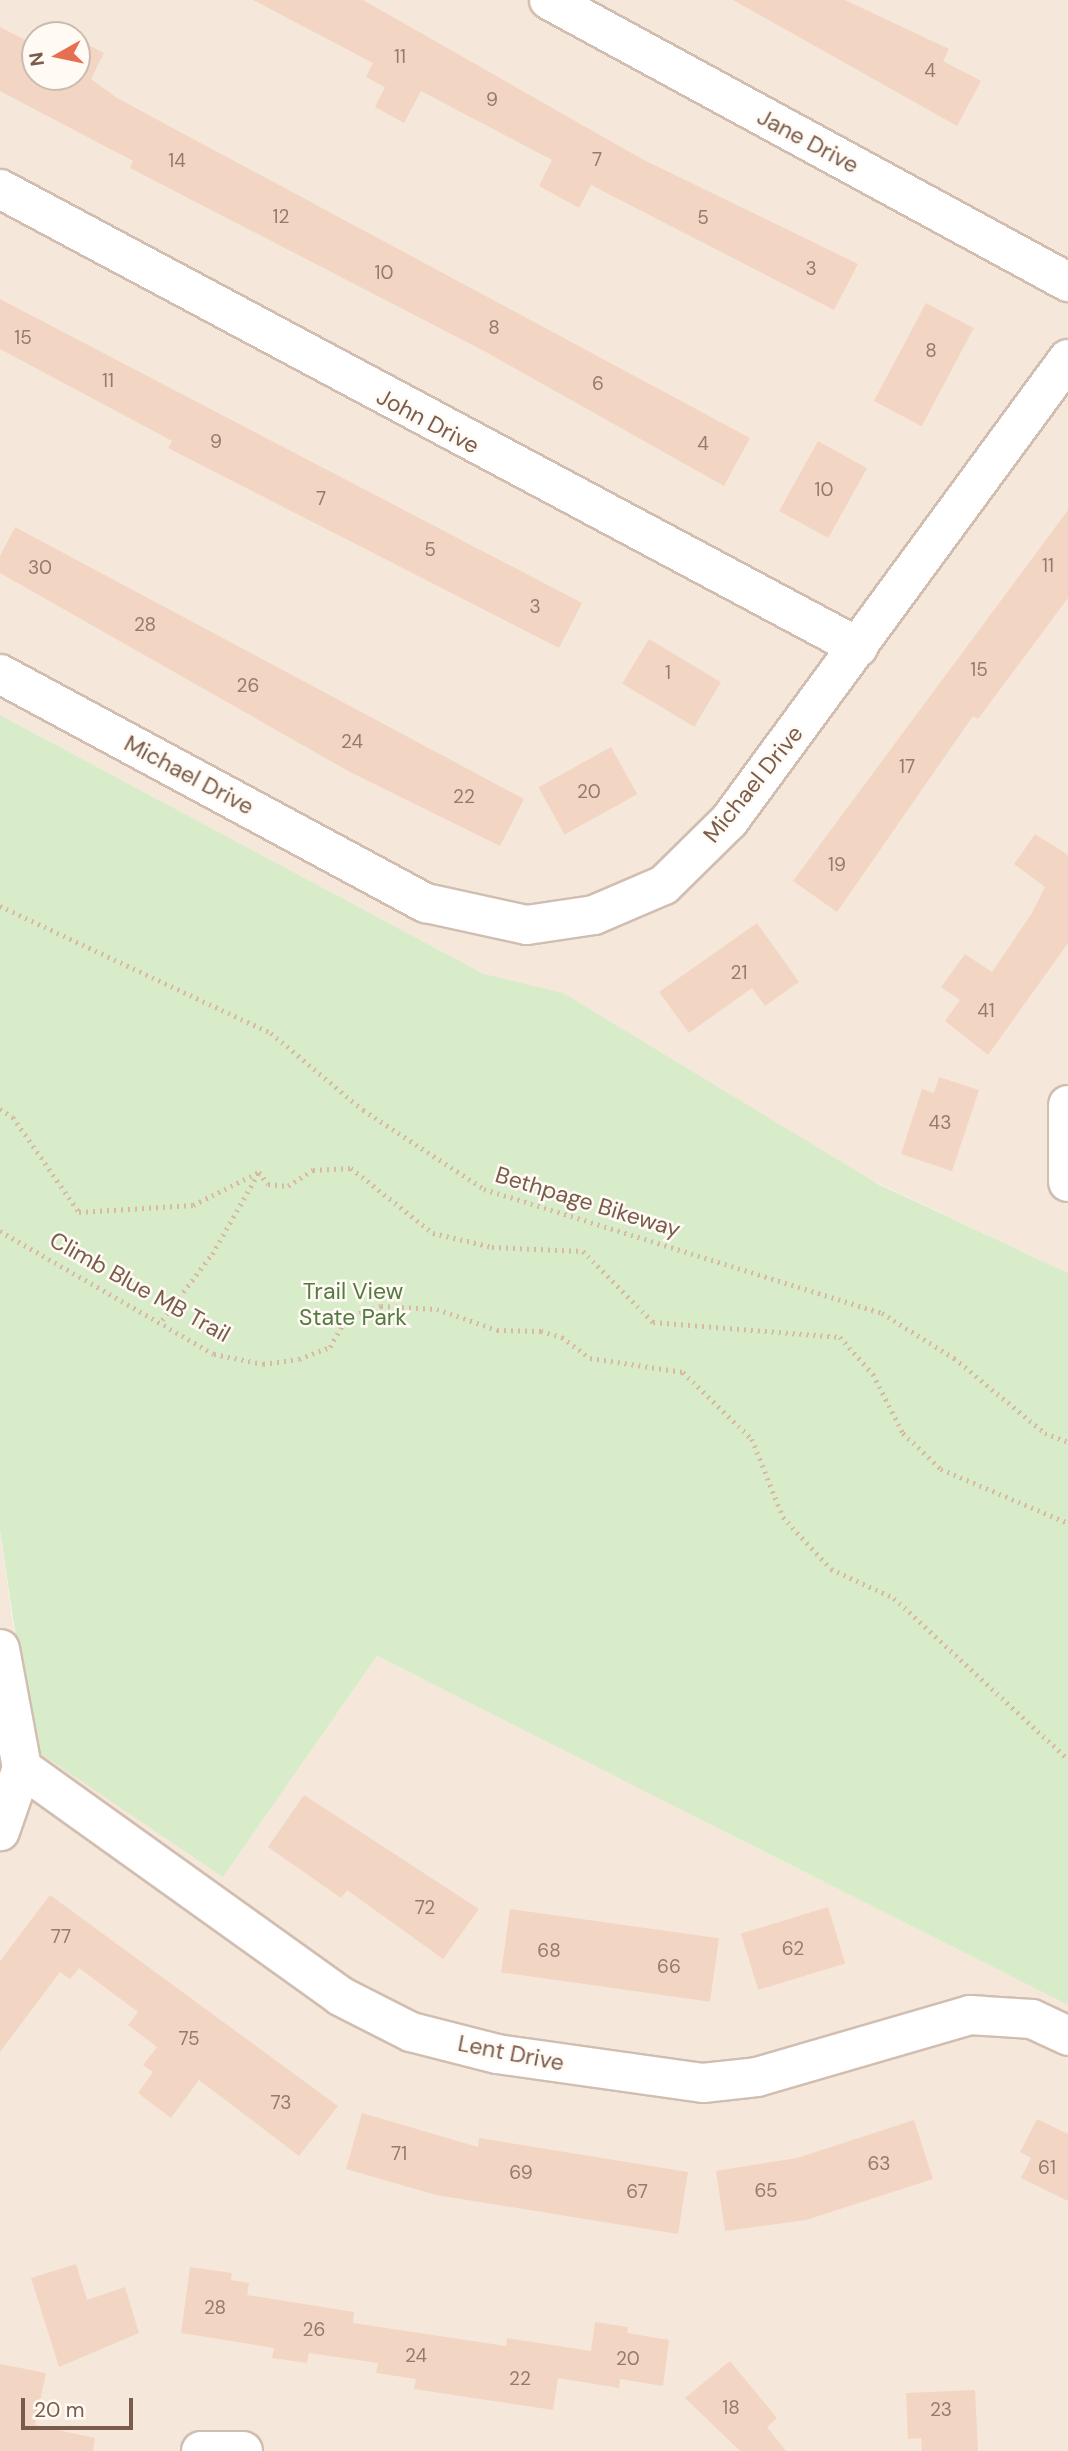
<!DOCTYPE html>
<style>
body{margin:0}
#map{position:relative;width:1068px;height:2451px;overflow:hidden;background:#fdf6ec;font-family:"DM Sans",sans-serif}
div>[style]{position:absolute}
.residential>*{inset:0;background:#f5e8da}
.green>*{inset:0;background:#d8ecc9}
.building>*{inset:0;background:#f3d5c3;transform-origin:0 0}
.path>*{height:4.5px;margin-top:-2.25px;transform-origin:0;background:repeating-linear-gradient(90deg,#d9b8a5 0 2px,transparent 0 7px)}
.roads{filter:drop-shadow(2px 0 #d1beb0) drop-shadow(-2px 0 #d1beb0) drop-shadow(0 2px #d1beb0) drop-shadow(0 -2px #d1beb0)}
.minor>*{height:38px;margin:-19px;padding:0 19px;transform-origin:19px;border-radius:19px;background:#fff}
span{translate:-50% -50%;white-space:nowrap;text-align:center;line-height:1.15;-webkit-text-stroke:5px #fffaf3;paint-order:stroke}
.number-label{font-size:19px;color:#987a6a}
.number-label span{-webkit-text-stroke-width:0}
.street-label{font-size:23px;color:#7a5c4d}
.park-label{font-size:23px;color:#537a41}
.north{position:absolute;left:21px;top:21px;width:70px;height:70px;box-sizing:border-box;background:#fffaf3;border:2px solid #cabbb1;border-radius:50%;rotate:261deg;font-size:19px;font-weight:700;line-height:28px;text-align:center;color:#7a5c4d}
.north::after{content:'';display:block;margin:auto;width:24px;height:32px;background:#e76f51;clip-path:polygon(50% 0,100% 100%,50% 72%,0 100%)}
.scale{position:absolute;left:21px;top:2398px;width:112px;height:32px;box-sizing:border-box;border:4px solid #7a5c4d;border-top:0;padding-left:9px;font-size:21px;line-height:24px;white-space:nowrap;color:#7a5c4d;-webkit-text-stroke:5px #fffaf3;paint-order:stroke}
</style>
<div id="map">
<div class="residential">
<i style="clip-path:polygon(evenodd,0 0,1068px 0,1068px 1273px,854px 1172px,0 715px,0 0,35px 35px,77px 35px,77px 77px,35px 77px,35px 35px)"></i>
<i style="clip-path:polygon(0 1530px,17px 1653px,223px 1877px,377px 1656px,1068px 2005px,1068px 2451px,0 2451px)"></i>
</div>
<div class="green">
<i style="clip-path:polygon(0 715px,484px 974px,563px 993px,878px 1184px,1068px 1273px,1068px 2005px,377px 1656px,223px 1877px,32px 1748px,0 1530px)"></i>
</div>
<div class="building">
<i style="clip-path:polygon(253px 0,363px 0,642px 159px,858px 264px,834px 310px,591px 185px,579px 208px,539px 186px,552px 160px,421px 91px,404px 123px,375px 107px,385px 87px,366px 77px,373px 63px)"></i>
<i style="clip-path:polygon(733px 0,845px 0,949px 49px,943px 61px,981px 81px,957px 126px)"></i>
<i style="clip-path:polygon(0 27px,35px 45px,35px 77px,77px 77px,77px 39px,104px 53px,91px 79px,117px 98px,750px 438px,724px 486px,484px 351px,130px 168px,133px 161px,0 91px)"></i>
<i style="clip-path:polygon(0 299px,582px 603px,559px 648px,168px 448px,172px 441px,0 349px)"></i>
<i style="left:926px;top:303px;width:54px;height:111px;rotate:28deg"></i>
<i style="left:818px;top:441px;width:56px;height:80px;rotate:29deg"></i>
<i style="clip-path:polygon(1068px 510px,1068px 598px,978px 719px,973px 716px,837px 912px,793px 881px)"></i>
<i style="clip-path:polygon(15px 527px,524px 799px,500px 846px,350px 772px,0 573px,0 556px)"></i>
<i style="left:649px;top:639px;width:84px;height:52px;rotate:31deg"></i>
<i style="left:611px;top:747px;width:54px;height:83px;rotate:61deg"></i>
<i style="clip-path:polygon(1035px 834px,1068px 855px,1068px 943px,988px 1055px,945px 1021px,960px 1000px,941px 987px,965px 954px,992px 972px,1032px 913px,1045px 887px,1014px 864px)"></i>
<i style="clip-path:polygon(757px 923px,799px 982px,765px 1006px,752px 988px,689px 1033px,659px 992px)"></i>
<i style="clip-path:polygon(939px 1077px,979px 1090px,952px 1171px,901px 1154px,922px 1089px,934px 1093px)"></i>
<i style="clip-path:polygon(304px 1795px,479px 1909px,443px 1959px,347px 1890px,341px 1898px,268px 1847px)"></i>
<i style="clip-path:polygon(50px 1895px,338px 2106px,299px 2156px,199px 2080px,171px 2118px,138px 2093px,153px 2072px,143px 2065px,157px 2047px,128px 2025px,138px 2012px,79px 1968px,70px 1979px,60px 1972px,0 2052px,0 1961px)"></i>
<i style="left:828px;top:1907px;width:59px;height:91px;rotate:73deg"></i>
<i style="left:510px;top:1909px;width:211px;height:64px;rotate:8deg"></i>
<i style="clip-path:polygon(362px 2113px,478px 2147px,479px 2138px,688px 2172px,678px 2234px,436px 2195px,346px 2169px)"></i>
<i style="clip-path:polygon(1037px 2119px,1068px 2134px,1068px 2201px,1021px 2178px,1031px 2158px,1020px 2152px)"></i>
<i style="clip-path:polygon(914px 2120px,933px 2179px,806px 2220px,725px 2231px,716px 2171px,797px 2158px)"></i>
<i style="clip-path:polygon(76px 2264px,87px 2300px,125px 2287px,139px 2333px,59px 2367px,31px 2278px)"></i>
<i style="clip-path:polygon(190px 2267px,232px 2273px,231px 2280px,249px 2283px,247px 2295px,354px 2312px,353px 2323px,506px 2346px,507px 2338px,591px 2351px,595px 2322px,628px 2327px,627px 2333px,669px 2340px,663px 2386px,620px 2379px,619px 2388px,558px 2378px,553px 2410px,414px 2389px,416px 2379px,376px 2373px,378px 2363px,309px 2353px,307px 2363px,272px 2358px,274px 2348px,181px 2333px)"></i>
<i style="clip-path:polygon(730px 2361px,777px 2418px,767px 2427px,786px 2451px,740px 2451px,685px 2398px)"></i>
<i style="clip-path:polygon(0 2364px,46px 2373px,35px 2425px,95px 2438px,93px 2451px,0 2451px)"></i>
<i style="clip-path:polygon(975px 2390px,978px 2451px,922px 2451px,921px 2438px,908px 2439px,906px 2393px)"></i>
</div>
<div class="path">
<i style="left:0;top:906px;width:299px;rotate:25.1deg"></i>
<i style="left:271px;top:1033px;width:120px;rotate:39.9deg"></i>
<i style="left:363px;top:1110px;width:145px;rotate:33.1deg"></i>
<i style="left:484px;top:1189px;width:417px;rotate:17.3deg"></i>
<i style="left:882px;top:1313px;width:85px;rotate:32deg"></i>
<i style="left:954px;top:1358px;width:118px;rotate:39.5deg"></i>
<i style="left:1045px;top:1433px;width:25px;rotate:21deg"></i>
<i style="left:0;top:1109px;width:15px;rotate:32deg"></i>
<i style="left:13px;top:1117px;width:116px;rotate:55.2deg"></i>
<i style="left:79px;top:1212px;width:114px;rotate:-3.5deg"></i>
<i style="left:193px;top:1205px;width:74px;rotate:-26.6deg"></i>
<i style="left:259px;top:1172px;width:15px;rotate:53deg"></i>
<i style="left:268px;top:1184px;width:20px;rotate:6deg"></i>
<i style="left:288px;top:1186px;width:30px;rotate:-33deg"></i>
<i style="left:313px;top:1170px;width:38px;rotate:-3deg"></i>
<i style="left:351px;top:1168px;width:105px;rotate:38.4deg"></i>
<i style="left:433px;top:1233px;width:61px;rotate:13.3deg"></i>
<i style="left:492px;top:1247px;width:91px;rotate:2.5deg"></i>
<i style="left:583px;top:1251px;width:100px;rotate:45.4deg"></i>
<i style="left:653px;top:1322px;width:188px;rotate:4.6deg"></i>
<i style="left:840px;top:1337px;width:50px;rotate:48.3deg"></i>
<i style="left:873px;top:1374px;width:66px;rotate:63deg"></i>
<i style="left:903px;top:1433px;width:52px;rotate:43.5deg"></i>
<i style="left:941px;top:1469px;width:138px;rotate:23deg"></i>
<i style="left:0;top:1231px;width:247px;rotate:29.9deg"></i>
<i style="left:214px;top:1354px;width:50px;rotate:11.5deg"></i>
<i style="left:263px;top:1364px;width:36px;rotate:-8deg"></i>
<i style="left:299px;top:1359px;width:33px;rotate:-21deg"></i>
<i style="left:330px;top:1347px;width:33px;rotate:-61deg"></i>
<i style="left:346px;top:1318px;width:37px;rotate:-19deg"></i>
<i style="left:381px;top:1306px;width:56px;rotate:3.1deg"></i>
<i style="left:437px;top:1309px;width:64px;rotate:19.3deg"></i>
<i style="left:497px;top:1330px;width:44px;rotate:1.3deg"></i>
<i style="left:541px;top:1331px;width:22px;rotate:16deg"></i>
<i style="left:562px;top:1337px;width:35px;rotate:37deg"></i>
<i style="left:590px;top:1358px;width:94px;rotate:8.6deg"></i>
<i style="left:683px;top:1372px;width:96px;rotate:44.2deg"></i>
<i style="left:752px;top:1439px;width:84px;rotate:68.3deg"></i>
<i style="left:783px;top:1517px;width:71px;rotate:47.3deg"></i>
<i style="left:831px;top:1569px;width:69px;rotate:24.7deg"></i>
<i style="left:894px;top:1598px;width:237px;rotate:42.8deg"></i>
<i style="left:162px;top:1320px;width:83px;rotate:-52.9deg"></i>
<i style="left:212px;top:1254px;width:95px;rotate:-60.2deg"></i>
</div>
<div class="roads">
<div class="minor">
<i style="left:549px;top:0;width:591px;rotate:28.52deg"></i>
<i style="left:0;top:189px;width:973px;rotate:28.09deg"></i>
<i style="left:0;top:674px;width:484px;rotate:28.3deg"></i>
<i style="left:426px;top:903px;width:103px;rotate:12.3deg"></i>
<i style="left:527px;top:925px;width:68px;rotate:-8.5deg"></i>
<i style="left:594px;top:915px;width:76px;rotate:-23.2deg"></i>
<i style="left:664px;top:885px;width:91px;rotate:-44.6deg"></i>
<i style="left:729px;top:821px;width:573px;rotate:-53.73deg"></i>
<i style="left:1068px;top:1105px;width:77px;rotate:90deg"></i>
<i style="left:0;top:1649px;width:121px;rotate:79.5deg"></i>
<i style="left:22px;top:1768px;width:67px;rotate:109.2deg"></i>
<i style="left:22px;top:1768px;width:391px;rotate:35.6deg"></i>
<i style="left:340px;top:1996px;width:80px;rotate:26.9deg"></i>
<i style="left:411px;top:2032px;width:89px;rotate:14.3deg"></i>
<i style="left:497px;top:2054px;width:208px;rotate:8deg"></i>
<i style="left:703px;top:2083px;width:54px;rotate:-6.3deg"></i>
<i style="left:757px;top:2077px;width:222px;rotate:-16.2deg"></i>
<i style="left:970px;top:2015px;width:62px;rotate:3.7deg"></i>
<i style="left:1032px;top:2019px;width:40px;rotate:25deg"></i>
<i style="left:201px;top:2451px;width:42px"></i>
</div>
</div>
<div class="number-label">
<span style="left:400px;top:57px">11</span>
<span style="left:930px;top:71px">4</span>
<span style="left:492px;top:100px">9</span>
<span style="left:597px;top:160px">7</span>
<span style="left:177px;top:161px">14</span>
<span style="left:281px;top:217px">12</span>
<span style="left:703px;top:218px">5</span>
<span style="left:811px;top:269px">3</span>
<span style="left:384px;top:273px">10</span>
<span style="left:494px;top:328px">8</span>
<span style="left:23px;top:338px">15</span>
<span style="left:931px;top:351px">8</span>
<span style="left:108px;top:381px">11</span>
<span style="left:598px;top:384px">6</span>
<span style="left:216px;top:442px">9</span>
<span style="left:703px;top:444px">4</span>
<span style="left:824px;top:490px">10</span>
<span style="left:321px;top:499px">7</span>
<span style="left:430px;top:550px">5</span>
<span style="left:1048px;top:566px">11</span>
<span style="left:40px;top:568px">30</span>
<span style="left:535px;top:607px">3</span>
<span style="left:145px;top:625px">28</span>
<span style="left:979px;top:670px">15</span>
<span style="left:668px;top:673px">1</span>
<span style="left:248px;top:686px">26</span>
<span style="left:352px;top:742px">24</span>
<span style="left:907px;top:767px">17</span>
<span style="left:589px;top:792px">20</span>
<span style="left:464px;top:797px">22</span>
<span style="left:837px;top:865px">19</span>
<span style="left:739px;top:973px">21</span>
<span style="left:986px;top:1011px">41</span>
<span style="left:940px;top:1123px">43</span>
<span style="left:425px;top:1908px">72</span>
<span style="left:61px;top:1937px">77</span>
<span style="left:793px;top:1949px">62</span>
<span style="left:549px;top:1951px">68</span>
<span style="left:669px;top:1967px">66</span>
<span style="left:189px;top:2039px">75</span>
<span style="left:281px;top:2103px">73</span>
<span style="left:399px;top:2154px">71</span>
<span style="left:879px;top:2164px">63</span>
<span style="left:1047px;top:2168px">61</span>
<span style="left:521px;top:2173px">69</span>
<span style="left:766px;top:2191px">65</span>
<span style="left:637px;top:2192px">67</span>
<span style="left:215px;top:2308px">28</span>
<span style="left:314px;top:2330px">26</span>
<span style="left:416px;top:2356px">24</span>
<span style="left:628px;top:2359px">20</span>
<span style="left:520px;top:2379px">22</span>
<span style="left:731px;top:2408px">18</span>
<span style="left:941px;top:2410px">23</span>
</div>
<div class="street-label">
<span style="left:808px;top:141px;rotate:28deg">Jane Drive</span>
<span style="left:428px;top:421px;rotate:28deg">John Drive</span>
<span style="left:189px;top:775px;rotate:28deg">Michael Drive</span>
<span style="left:753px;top:784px;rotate:-51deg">Michael Drive</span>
<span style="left:588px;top:1202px;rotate:17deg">Bethpage Bikeway</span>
<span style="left:140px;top:1287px;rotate:29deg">Climb Blue MB Trail</span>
<span style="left:511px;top:2053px;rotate:11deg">Lent Drive</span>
</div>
<div class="park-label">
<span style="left:353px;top:1304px">Trail View<br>State Park</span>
</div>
<div class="north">N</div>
<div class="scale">20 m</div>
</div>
